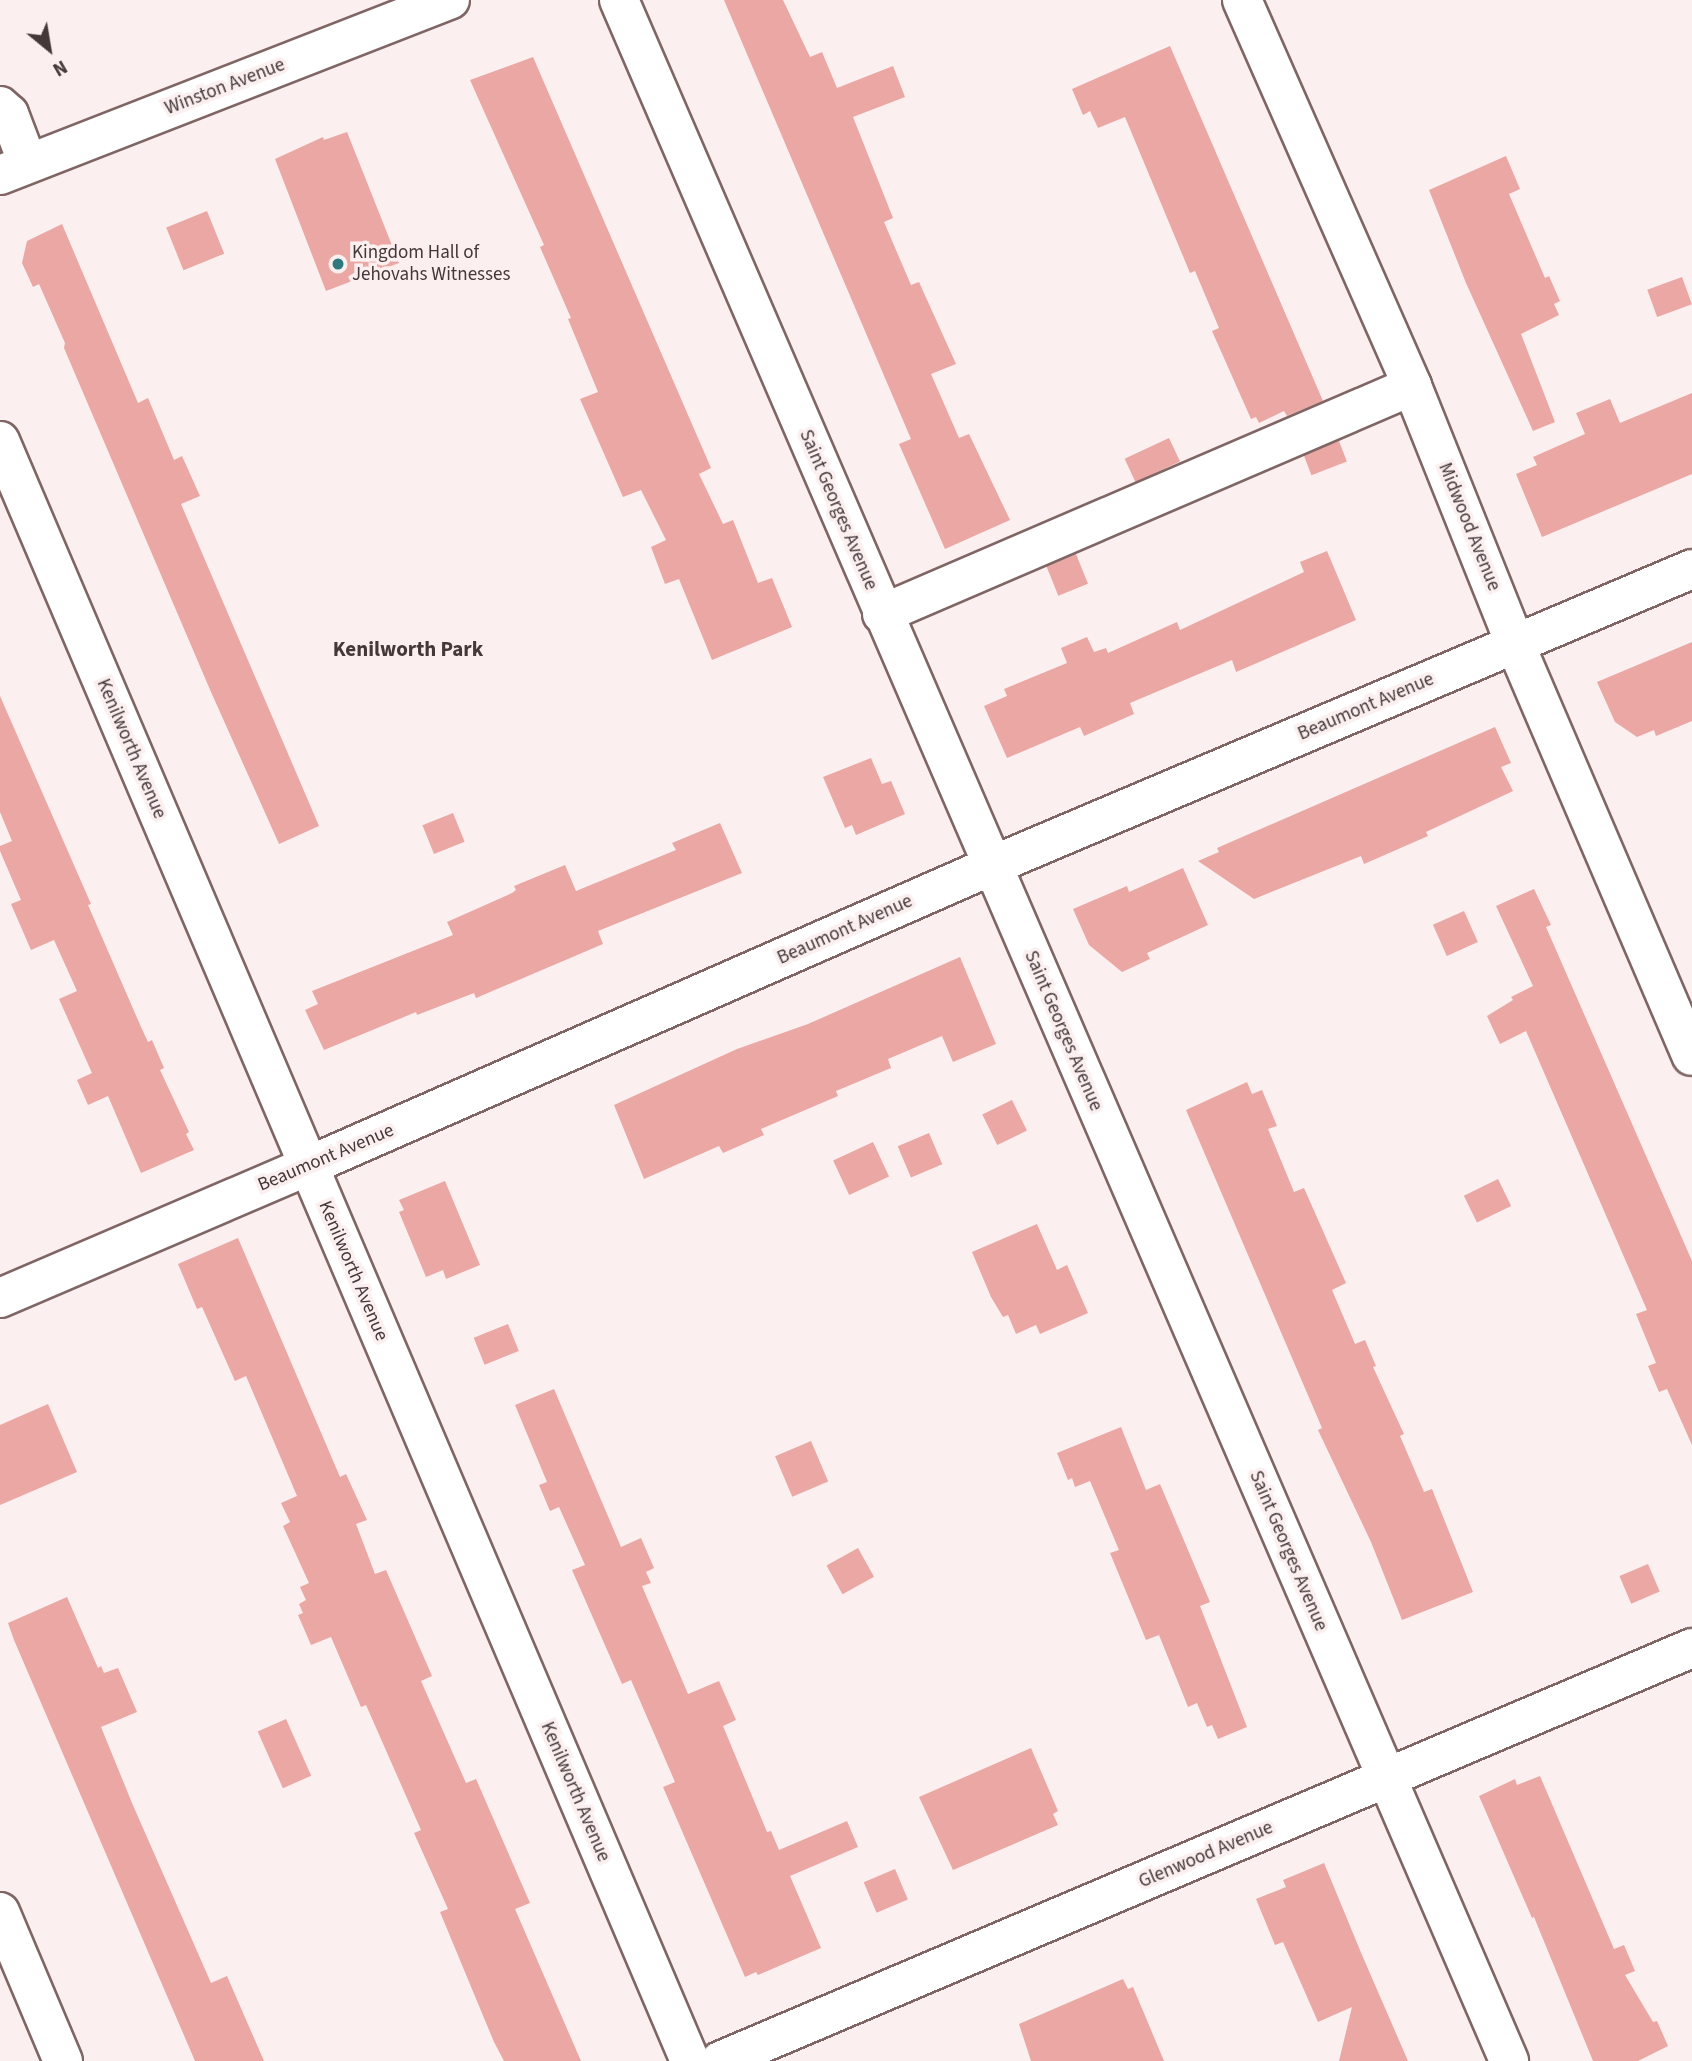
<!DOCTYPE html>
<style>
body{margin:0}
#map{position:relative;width:1692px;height:2061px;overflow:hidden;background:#fbefef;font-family:"Source Sans 3",sans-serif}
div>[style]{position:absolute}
.building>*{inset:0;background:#eba7a3;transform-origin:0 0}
.roads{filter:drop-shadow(2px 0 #7f6664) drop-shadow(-2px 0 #7f6664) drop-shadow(0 2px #7f6664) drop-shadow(0 -2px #7f6664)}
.minor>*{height:38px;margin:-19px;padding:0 19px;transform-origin:19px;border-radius:19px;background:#fff}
.major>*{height:38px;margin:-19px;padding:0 19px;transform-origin:19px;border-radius:19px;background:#fff}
.dots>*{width:19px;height:19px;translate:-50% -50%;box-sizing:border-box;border:4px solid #fbefef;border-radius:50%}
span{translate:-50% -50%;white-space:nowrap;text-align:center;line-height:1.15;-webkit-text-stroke:7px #fbefef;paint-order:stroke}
.street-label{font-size:19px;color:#443838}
.poi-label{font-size:19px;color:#443838}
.left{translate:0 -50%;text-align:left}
.neighbourhood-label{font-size:21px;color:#443838;font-weight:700}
.north{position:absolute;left:14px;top:14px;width:70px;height:70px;-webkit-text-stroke:5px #fbefef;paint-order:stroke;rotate:150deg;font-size:19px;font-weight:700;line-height:28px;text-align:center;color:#443838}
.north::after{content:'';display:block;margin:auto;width:24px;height:32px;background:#443838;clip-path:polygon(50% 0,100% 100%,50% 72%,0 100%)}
</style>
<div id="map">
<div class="building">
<i style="clip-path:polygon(724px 0,783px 0,810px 57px,822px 52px,837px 88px,893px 66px,905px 97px,853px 117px,893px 218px,884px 222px,911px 285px,919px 282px,956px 364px,931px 374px,959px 438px,969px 434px,1010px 520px,945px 549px,899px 444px,911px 439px)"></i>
<i style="clip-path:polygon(1170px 46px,1323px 401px,1287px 416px,1284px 411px,1259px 423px,1256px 417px,1251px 419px,1212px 331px,1219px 328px,1195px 271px,1190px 273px,1125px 117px,1098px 128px,1090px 111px,1083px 115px,1072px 89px)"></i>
<i style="clip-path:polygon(533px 57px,711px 468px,699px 474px,723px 524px,733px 520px,758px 583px,772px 578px,792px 627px,712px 660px,679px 579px,665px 584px,651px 547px,666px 540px,641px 490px,623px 497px,580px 399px,598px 392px,568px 319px,571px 318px,540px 247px,544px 245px,470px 80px)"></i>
<i style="clip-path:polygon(347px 132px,399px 263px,326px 291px,275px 159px,323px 137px,324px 140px)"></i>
<i style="clip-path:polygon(1506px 156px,1520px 189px,1509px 194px,1545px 278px,1549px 276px,1560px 301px,1554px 304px,1559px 315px,1521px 334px,1555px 422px,1533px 431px,1466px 283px,1429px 190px)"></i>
<i style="left:207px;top:211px;width:46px;height:44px;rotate:68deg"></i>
<i style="clip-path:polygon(62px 224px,138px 403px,148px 398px,174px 460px,182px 456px,200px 496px,181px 504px,319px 826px,279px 844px,211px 692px,64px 348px,65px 343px,39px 284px,33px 287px,22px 263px,27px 241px)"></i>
<i style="left:1682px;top:277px;width:29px;height:37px;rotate:70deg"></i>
<i style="clip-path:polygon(1692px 393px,1692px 474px,1542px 537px,1516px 474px,1537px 465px,1533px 457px,1585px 434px,1576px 413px,1610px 399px,1620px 423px)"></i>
<i style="left:1169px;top:438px;width:26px;height:49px;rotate:65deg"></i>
<i style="left:1339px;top:441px;width:22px;height:38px;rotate:69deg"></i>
<i style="clip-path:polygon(1327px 551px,1356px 620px,1236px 672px,1232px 660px,1130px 703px,1134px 714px,1084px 736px,1080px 727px,1007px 758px,984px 706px,1007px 696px,1004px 689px,1067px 663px,1061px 648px,1087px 637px,1094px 652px,1106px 648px,1108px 653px,1177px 622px,1180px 630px,1304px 572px,1300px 562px)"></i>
<i style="left:1076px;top:554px;width:32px;height:32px;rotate:68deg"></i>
<i style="clip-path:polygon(1692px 642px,1692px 721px,1656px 736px,1654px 730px,1637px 737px,1615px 722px,1597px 682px)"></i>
<i style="clip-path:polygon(0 696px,91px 904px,88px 905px,141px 1027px,148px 1042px,152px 1040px,164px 1068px,160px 1070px,189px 1132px,186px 1134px,194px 1150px,141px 1173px,108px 1096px,88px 1105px,77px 1080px,92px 1073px,59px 999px,77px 991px,54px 940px,31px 950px,11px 904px,21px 900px,0 851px,0 846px,12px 841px,0 812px)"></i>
<i style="clip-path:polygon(1495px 727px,1511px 763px,1501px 767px,1513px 791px,1426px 832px,1428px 836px,1364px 864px,1361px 856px,1254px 899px,1198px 861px,1219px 852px,1217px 848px)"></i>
<i style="clip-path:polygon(871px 758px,882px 784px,891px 781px,905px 814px,856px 835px,852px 825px,845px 828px,823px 777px)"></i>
<i style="left:453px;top:813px;width:31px;height:33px;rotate:68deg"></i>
<i style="clip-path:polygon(720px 823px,742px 873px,598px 931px,603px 944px,476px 998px,474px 993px,417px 1015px,416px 1012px,324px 1050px,305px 1010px,318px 1004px,312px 991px,453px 935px,447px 922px,512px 893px,516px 890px,514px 886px,565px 865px,576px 891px,676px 850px,672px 843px)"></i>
<i style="clip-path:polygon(1183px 868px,1208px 925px,1147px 953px,1150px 959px,1122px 972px,1089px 945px,1073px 909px,1127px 886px,1129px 892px)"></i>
<i style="clip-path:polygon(1534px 889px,1551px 925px,1546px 927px,1692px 1261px,1692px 1445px,1667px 1389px,1659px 1392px,1648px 1366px,1656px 1363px,1636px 1314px,1647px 1310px,1526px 1031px,1500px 1044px,1487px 1016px,1513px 1000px,1511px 997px,1533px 986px,1496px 906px)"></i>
<i style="left:1464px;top:911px;width:34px;height:34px;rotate:66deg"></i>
<i style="clip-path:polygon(960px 957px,996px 1044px,953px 1062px,942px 1036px,888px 1059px,891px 1068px,836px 1091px,838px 1096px,761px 1129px,764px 1135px,723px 1153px,719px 1146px,644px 1179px,614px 1105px,737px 1049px,808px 1024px)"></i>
<i style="clip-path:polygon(1247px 1082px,1252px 1094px,1262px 1090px,1277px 1126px,1268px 1129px,1294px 1192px,1304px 1188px,1346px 1283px,1332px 1290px,1355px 1344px,1365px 1340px,1376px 1366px,1373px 1367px,1404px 1434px,1400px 1436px,1424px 1492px,1432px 1489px,1473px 1592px,1402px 1620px,1371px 1542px,1318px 1430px,1322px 1428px,1186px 1110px)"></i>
<i style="left:1012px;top:1100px;width:34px;height:33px;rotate:64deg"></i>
<i style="left:929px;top:1133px;width:34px;height:34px;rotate:67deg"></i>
<i style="left:873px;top:1142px;width:38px;height:44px;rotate:65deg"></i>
<i style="left:1498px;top:1179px;width:30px;height:38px;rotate:64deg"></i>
<i style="clip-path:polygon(445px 1181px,480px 1265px,446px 1279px,443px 1270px,426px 1277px,399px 1212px,404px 1210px,399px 1200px)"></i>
<i style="clip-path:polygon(1037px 1224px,1057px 1270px,1067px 1265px,1088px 1313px,1040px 1334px,1036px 1325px,1016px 1334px,1008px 1315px,1003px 1317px,991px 1297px,972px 1252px)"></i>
<i style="clip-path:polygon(238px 1238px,340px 1477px,346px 1474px,367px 1520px,356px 1524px,375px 1574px,386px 1570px,432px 1676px,421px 1681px,466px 1783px,476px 1779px,530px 1903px,515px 1909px,581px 2061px,504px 2061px,494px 2042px,440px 1912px,448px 1909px,414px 1833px,421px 1830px,366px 1705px,361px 1707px,331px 1637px,311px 1645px,298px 1615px,303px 1613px,299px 1604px,306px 1600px,300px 1587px,309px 1583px,283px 1526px,290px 1522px,281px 1503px,297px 1496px,246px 1376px,235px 1381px,202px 1307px,197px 1309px,178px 1264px)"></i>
<i style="left:508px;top:1324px;width:29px;height:37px;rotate:68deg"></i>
<i style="clip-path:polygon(554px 1389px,621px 1547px,641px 1538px,654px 1568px,646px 1572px,651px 1583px,642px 1586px,688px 1694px,719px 1681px,736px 1720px,723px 1726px,767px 1832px,771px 1831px,779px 1850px,847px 1821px,858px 1847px,790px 1876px,821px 1948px,758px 1975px,756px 1972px,745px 1977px,663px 1787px,675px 1782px,631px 1680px,622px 1684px,572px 1570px,585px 1565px,559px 1507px,550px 1511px,539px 1485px,547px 1482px,515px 1405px)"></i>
<i style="clip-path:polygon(48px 1404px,77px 1472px,0 1505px,0 1425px)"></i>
<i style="clip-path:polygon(1121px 1427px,1146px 1490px,1160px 1484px,1210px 1602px,1200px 1606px,1247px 1727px,1218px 1739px,1212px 1725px,1207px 1727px,1197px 1703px,1188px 1707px,1159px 1635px,1146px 1640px,1110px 1553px,1119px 1550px,1090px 1481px,1075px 1487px,1072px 1478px,1068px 1480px,1057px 1453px)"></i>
<i style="left:811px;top:1441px;width:44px;height:39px;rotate:67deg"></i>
<i style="left:858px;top:1548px;width:33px;height:36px;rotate:61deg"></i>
<i style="left:1648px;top:1564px;width:30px;height:31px;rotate:67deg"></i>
<i style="clip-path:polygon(67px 1597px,98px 1668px,101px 1666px,104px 1673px,118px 1668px,137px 1712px,101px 1727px,132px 1803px,211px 1983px,227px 1976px,264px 2061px,195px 2061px,14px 1640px,8px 1623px)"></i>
<i style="left:286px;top:1719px;width:62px;height:31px;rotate:66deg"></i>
<i style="clip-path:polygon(1031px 1748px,1058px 1811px,1053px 1814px,1058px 1825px,953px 1870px,919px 1797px)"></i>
<i style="clip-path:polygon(1540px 1776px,1614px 1949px,1624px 1945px,1635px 1971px,1625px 1975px,1653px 2022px,1657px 2021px,1668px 2046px,1638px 2061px,1593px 2061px,1534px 1917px,1532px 1918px,1479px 1796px,1515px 1779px,1517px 1785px)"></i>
<i style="clip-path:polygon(1324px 1863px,1362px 1955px,1408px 2061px,1339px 2061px,1352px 2007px,1318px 2022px,1283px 1942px,1275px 1945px,1256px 1899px,1286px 1887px,1283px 1880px)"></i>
<i style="left:895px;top:1869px;width:33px;height:34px;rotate:67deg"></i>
<i style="clip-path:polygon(1123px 1979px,1128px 1989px,1133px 1987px,1164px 2061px,1031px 2061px,1019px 2024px)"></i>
</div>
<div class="roads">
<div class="minor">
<i style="left:619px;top:0;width:2245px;rotate:66.64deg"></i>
<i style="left:1242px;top:0;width:422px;rotate:66.2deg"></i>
<i style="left:1412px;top:386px;width:278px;rotate:68.2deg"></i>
<i style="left:1515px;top:644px;width:448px;rotate:66.8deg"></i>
<i style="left:0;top:106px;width:12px;rotate:42deg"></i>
<i style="left:9px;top:114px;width:53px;rotate:69.2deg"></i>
<i style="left:0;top:175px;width:483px;rotate:-21.3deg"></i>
<i style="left:0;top:441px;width:1761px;rotate:66.93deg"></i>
<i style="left:882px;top:614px;width:577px;rotate:-23.28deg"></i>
<i style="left:0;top:1298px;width:335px;rotate:-23.2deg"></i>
<i style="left:308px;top:1166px;width:746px;rotate:-23.71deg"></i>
<i style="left:991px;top:866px;width:761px;rotate:-22.96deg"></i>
<i style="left:720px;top:2061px;width:1056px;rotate:-23.02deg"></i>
</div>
<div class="major">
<i style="left:0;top:1912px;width:162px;rotate:67.1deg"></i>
</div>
</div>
<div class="dots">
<i style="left:338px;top:264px;background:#2f787e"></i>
</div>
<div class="street-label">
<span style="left:225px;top:87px;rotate:-21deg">Winston Avenue</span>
<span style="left:838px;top:510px;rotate:67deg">Saint Georges Avenue</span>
<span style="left:1469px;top:527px;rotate:68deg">Midwood Avenue</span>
<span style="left:1366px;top:707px;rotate:-23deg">Beaumont Avenue</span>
<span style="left:131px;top:749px;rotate:67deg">Kenilworth Avenue</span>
<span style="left:845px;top:930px;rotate:-24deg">Beaumont Avenue</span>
<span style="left:1063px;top:1031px;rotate:67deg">Saint Georges Avenue</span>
<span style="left:326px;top:1158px;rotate:-23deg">Beaumont Avenue</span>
<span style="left:353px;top:1271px;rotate:67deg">Kenilworth Avenue</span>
<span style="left:1288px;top:1551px;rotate:67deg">Saint Georges Avenue</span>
<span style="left:575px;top:1792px;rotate:67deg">Kenilworth Avenue</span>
<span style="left:1206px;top:1855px;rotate:-23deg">Glenwood Avenue</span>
</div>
<div class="poi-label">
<span class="left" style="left:352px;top:264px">Kingdom Hall of<br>Jehovahs Witnesses</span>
</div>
<div class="neighbourhood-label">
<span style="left:408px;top:649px">Kenilworth Park</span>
</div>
<div class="north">N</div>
</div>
